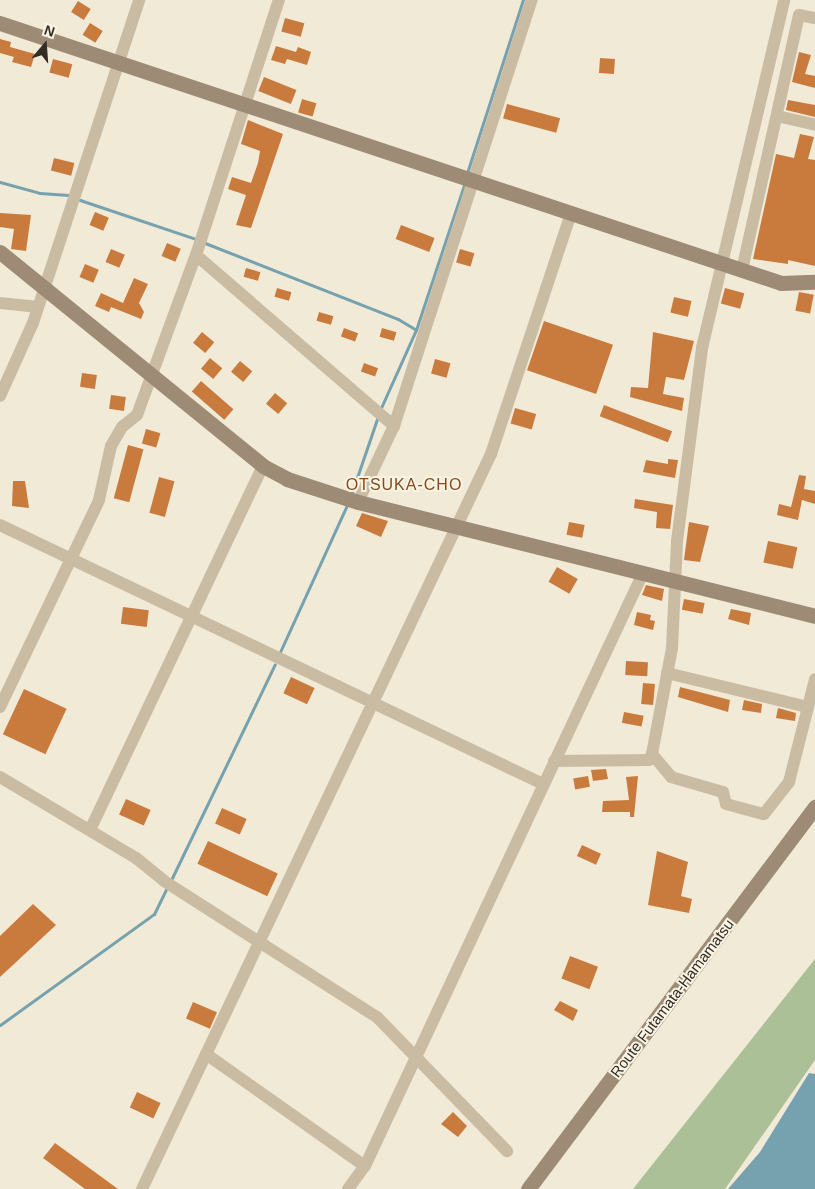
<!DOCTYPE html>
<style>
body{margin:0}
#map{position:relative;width:815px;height:1189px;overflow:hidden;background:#f1ead7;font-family:Arial,sans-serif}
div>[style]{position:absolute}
.green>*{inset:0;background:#abc097}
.water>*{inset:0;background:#76a1af}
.stream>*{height:3px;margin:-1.5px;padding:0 1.5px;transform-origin:1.5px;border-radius:1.5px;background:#76a1af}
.building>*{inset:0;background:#c97b3e;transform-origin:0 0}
.street>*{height:12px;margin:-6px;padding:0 6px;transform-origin:6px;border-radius:6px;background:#cabca3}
.secondary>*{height:15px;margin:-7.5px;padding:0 7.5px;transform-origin:7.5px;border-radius:7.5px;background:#9d8b75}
span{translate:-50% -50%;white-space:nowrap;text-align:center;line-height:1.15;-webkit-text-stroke:4px #f9f4e4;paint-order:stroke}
.street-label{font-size:15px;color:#342d26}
.neighbourhood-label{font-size:16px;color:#854a1d;letter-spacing:1px}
.north{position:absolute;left:20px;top:20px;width:50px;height:50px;-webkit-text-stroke:4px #f9f4e4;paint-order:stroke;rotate:18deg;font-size:14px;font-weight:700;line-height:20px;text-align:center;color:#342d26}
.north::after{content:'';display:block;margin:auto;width:18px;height:22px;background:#342d26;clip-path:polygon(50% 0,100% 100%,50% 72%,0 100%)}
</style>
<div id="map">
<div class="green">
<i style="clip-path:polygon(815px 959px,815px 1060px,725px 1189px,633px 1189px)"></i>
</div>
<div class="water">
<i style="clip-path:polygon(809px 1073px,815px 1074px,815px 1189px,728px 1189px,760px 1152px)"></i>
</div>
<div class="stream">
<i style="left:467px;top:173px;width:182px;rotate:-72.1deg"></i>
<i style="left:0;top:182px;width:41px;rotate:15.4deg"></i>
<i style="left:40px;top:193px;width:32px;rotate:4deg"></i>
<i style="left:77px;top:199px;width:129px;rotate:18.6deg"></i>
<i style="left:205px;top:243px;width:207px;rotate:21.5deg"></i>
<i style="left:398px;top:319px;width:21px;rotate:31deg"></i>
<i style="left:380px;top:410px;width:88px;rotate:-65.8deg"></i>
<i style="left:416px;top:330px;width:156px;rotate:-71.7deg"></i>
<i style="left:351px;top:495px;width:83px;rotate:-71.1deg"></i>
<i style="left:280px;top:652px;width:164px;rotate:-65.5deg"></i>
<i style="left:172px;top:878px;width:237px;rotate:-64.3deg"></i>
<i style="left:0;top:1025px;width:190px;rotate:-35.8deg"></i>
<i style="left:154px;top:914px;width:28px;rotate:-64deg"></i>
</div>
<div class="building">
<i style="left:78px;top:1px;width:15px;height:13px;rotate:32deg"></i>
<i style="left:285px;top:18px;width:20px;height:14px;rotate:15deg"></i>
<i style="left:90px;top:23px;width:15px;height:14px;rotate:32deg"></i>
<i style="clip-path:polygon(0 39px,11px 42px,10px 47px,35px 54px,31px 67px,12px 62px,14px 57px,0 53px)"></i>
<i style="clip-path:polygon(276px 46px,296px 52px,298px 47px,311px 52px,307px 65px,287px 59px,285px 64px,271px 60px)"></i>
<i style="clip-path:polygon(799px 52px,811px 55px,805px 74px,815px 76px,815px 88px,792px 82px)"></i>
<i style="left:600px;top:58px;width:15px;height:15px;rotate:4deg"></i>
<i style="left:53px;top:59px;width:20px;height:14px;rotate:15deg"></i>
<i style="left:264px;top:77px;width:35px;height:15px;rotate:22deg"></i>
<i style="left:302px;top:99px;width:15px;height:14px;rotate:16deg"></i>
<i style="clip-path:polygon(788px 100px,815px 105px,815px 117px,786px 110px)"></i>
<i style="left:507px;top:104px;width:55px;height:15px;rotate:15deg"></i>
<i style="clip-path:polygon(248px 120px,283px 134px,251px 228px,236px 225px,246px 195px,228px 189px,232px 177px,251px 183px,258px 163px,260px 151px,241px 144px)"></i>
<i style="clip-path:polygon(800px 134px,814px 137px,808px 159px,815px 160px,815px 266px,788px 260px,788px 264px,753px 259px,776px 154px,794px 158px)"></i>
<i style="left:54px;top:158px;width:21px;height:13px;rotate:14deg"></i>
<i style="left:95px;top:212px;width:15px;height:14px;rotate:23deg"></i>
<i style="clip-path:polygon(0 213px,31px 215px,26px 251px,11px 249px,14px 229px,0 227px)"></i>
<i style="left:401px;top:225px;width:36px;height:15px;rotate:21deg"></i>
<i style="left:167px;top:243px;width:15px;height:14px;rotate:23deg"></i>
<i style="left:111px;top:249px;width:15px;height:14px;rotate:23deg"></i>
<i style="left:460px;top:249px;width:15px;height:14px;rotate:16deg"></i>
<i style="left:85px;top:264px;width:15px;height:14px;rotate:23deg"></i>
<i style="left:246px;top:268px;width:15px;height:9px;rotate:16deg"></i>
<i style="clip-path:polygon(134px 278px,148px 284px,139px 303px,144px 312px,141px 319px,111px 307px,109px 312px,95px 306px,101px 293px,123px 303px)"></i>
<i style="left:277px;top:288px;width:15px;height:9px;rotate:16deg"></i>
<i style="left:725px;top:288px;width:20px;height:16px;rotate:15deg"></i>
<i style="left:799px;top:292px;width:15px;height:19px;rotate:11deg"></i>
<i style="left:674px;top:297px;width:18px;height:16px;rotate:13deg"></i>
<i style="left:319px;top:312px;width:15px;height:9px;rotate:16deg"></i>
<i style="left:544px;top:321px;width:73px;height:52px;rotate:19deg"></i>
<i style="left:344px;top:328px;width:15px;height:9px;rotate:20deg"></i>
<i style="left:382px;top:328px;width:15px;height:9px;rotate:16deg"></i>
<i style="left:202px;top:332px;width:16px;height:14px;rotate:40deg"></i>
<i style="clip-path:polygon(653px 332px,694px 341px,684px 380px,666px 377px,663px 394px,684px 398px,682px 411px,630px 397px,631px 387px,648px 388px)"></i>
<i style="left:210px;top:358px;width:16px;height:14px;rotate:40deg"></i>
<i style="left:435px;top:359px;width:16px;height:15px;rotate:15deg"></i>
<i style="left:240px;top:361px;width:16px;height:14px;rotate:40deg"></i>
<i style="left:364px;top:363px;width:15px;height:9px;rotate:20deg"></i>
<i style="left:82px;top:373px;width:15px;height:14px;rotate:8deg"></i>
<i style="left:201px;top:381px;width:43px;height:14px;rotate:41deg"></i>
<i style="left:275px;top:393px;width:16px;height:14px;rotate:40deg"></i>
<i style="left:111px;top:395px;width:15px;height:14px;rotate:8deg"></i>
<i style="left:604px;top:405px;width:73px;height:12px;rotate:21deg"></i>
<i style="left:515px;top:408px;width:22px;height:16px;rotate:16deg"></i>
<i style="left:146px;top:429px;width:15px;height:15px;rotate:16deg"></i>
<i style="left:128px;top:445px;width:16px;height:55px;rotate:15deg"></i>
<i style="clip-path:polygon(668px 459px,678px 460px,675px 478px,643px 472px,646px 460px,668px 464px)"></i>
<i style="clip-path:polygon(799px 475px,806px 476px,804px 489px,815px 491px,815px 504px,802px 500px,798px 520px,777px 515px,779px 504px,791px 507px)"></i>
<i style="left:159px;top:477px;width:16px;height:37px;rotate:15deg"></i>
<i style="clip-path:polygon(13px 481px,25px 481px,29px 508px,12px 506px)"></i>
<i style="clip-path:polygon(635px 499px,673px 505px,670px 529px,656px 528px,657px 512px,634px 508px)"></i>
<i style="clip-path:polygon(362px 513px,388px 521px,381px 537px,356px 526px)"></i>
<i style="left:569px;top:522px;width:16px;height:13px;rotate:11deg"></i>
<i style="clip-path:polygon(689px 522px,709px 526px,700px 562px,684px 560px)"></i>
<i style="left:768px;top:541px;width:30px;height:22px;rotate:12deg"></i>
<i style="left:557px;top:567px;width:24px;height:17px;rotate:30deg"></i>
<i style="clip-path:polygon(646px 585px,664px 589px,662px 601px,642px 595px)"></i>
<i style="left:684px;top:599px;width:21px;height:11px;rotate:11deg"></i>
<i style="left:123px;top:607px;width:26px;height:17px;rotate:7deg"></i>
<i style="clip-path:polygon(731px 609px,751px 613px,749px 625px,728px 619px)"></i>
<i style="clip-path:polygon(637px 612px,651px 615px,650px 620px,655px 621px,653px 630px,634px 625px)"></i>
<i style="left:626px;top:661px;width:22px;height:14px;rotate:3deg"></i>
<i style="left:291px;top:677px;width:26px;height:18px;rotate:25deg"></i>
<i style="left:643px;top:683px;width:12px;height:21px;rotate:5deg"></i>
<i style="clip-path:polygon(680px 687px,730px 700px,728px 712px,678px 697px)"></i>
<i style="left:24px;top:689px;width:47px;height:50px;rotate:25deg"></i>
<i style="clip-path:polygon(744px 700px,762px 704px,761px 713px,742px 710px)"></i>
<i style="clip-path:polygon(778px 708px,796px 713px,795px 721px,776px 718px)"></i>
<i style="left:624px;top:712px;width:20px;height:11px;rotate:11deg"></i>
<i style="clip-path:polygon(606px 769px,608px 779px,593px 781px,591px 770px)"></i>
<i style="left:588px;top:776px;width:11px;height:15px;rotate:80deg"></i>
<i style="clip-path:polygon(638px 776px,634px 817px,630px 817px,630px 812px,602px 812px,603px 801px,629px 800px,626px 777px)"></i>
<i style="left:126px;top:799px;width:27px;height:17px;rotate:24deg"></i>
<i style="left:222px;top:808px;width:27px;height:17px;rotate:24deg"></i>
<i style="left:208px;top:841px;width:77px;height:25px;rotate:25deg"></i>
<i style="left:582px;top:845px;width:21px;height:12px;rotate:25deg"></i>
<i style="clip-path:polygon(657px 851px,688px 862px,681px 896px,692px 899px,689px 913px,648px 905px)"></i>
<i style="clip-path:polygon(33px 904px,56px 925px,0 977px,0 936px)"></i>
<i style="left:570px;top:956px;width:30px;height:24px;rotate:21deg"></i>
<i style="clip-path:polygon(560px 1001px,578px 1010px,573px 1021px,554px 1010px)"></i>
<i style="left:193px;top:1002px;width:26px;height:18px;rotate:23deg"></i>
<i style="left:137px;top:1092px;width:26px;height:17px;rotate:25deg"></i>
<i style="clip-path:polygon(453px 1112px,467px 1126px,458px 1137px,441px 1124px)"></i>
<i style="clip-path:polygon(55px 1143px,118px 1189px,85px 1189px,43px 1158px)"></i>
</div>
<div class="street">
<i style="left:777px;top:116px;width:39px;rotate:13deg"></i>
<i style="left:196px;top:255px;width:262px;rotate:40.8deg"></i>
<i style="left:742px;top:270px;width:261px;rotate:-77.4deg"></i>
<i style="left:799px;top:15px;width:16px;rotate:11deg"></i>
<i style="left:0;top:303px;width:38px;rotate:6deg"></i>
<i style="left:0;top:396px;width:80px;rotate:-65.7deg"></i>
<i style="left:33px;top:323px;width:340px;rotate:-71.8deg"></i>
<i style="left:358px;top:502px;width:84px;rotate:-64.7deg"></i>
<i style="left:394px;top:426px;width:448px;rotate:-72.1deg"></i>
<i style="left:0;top:525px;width:602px;rotate:25.5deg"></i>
<i style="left:667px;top:673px;width:145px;rotate:13.6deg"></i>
<i style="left:0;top:707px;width:229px;rotate:-64.4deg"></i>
<i style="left:99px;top:500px;width:55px;rotate:-77.5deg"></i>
<i style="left:111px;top:446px;width:22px;rotate:-60deg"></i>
<i style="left:122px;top:427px;width:19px;rotate:-39deg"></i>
<i style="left:137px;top:415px;width:171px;rotate:-69.8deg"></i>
<i style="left:196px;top:255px;width:268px;rotate:-72deg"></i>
<i style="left:652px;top:754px;width:30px;rotate:50deg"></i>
<i style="left:671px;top:777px;width:54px;rotate:16.1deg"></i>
<i style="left:723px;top:792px;width:12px;rotate:76deg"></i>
<i style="left:726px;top:804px;width:39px;rotate:15deg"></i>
<i style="left:764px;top:814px;width:41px;rotate:-52deg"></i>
<i style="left:789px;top:782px;width:106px;rotate:-75.8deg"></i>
<i style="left:554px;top:761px;width:95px;rotate:-0.6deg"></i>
<i style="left:649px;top:760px;width:7px;rotate:-63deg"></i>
<i style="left:652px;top:754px;width:108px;rotate:-79.3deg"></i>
<i style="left:672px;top:648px;width:107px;rotate:-87.3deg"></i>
<i style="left:677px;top:541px;width:195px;rotate:-82.6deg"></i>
<i style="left:702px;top:348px;width:358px;rotate:-76.7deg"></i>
<i style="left:0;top:777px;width:158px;rotate:30.8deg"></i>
<i style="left:136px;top:858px;width:36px;rotate:39deg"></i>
<i style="left:164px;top:881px;width:253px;rotate:32.6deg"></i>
<i style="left:377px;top:1017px;width:187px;rotate:45.9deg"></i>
<i style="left:90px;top:830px;width:403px;rotate:-64.6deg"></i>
<i style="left:206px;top:1054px;width:194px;rotate:35.2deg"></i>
<i style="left:142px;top:1189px;width:814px;rotate:-64.6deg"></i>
<i style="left:491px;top:454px;width:254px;rotate:-71.6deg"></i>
<i style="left:348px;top:1189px;width:29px;rotate:-54deg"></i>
<i style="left:365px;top:1166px;width:655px;rotate:-64.88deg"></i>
</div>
<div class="secondary">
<i style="left:0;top:23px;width:823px;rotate:18.41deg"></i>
<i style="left:781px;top:283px;width:34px;rotate:-2deg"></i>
<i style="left:0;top:252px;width:339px;rotate:39.1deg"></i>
<i style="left:263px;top:466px;width:27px;rotate:28deg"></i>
<i style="left:287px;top:479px;width:75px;rotate:17.9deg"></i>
<i style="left:358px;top:502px;width:471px;rotate:14deg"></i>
<i style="left:528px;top:1189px;width:478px;rotate:-53.1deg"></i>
</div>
<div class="street-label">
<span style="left:672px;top:998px;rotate:-53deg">Route Futamata-Hamamatsu</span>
</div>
<div class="neighbourhood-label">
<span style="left:404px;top:485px">OTSUKA-CHO</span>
</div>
<div class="north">N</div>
</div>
